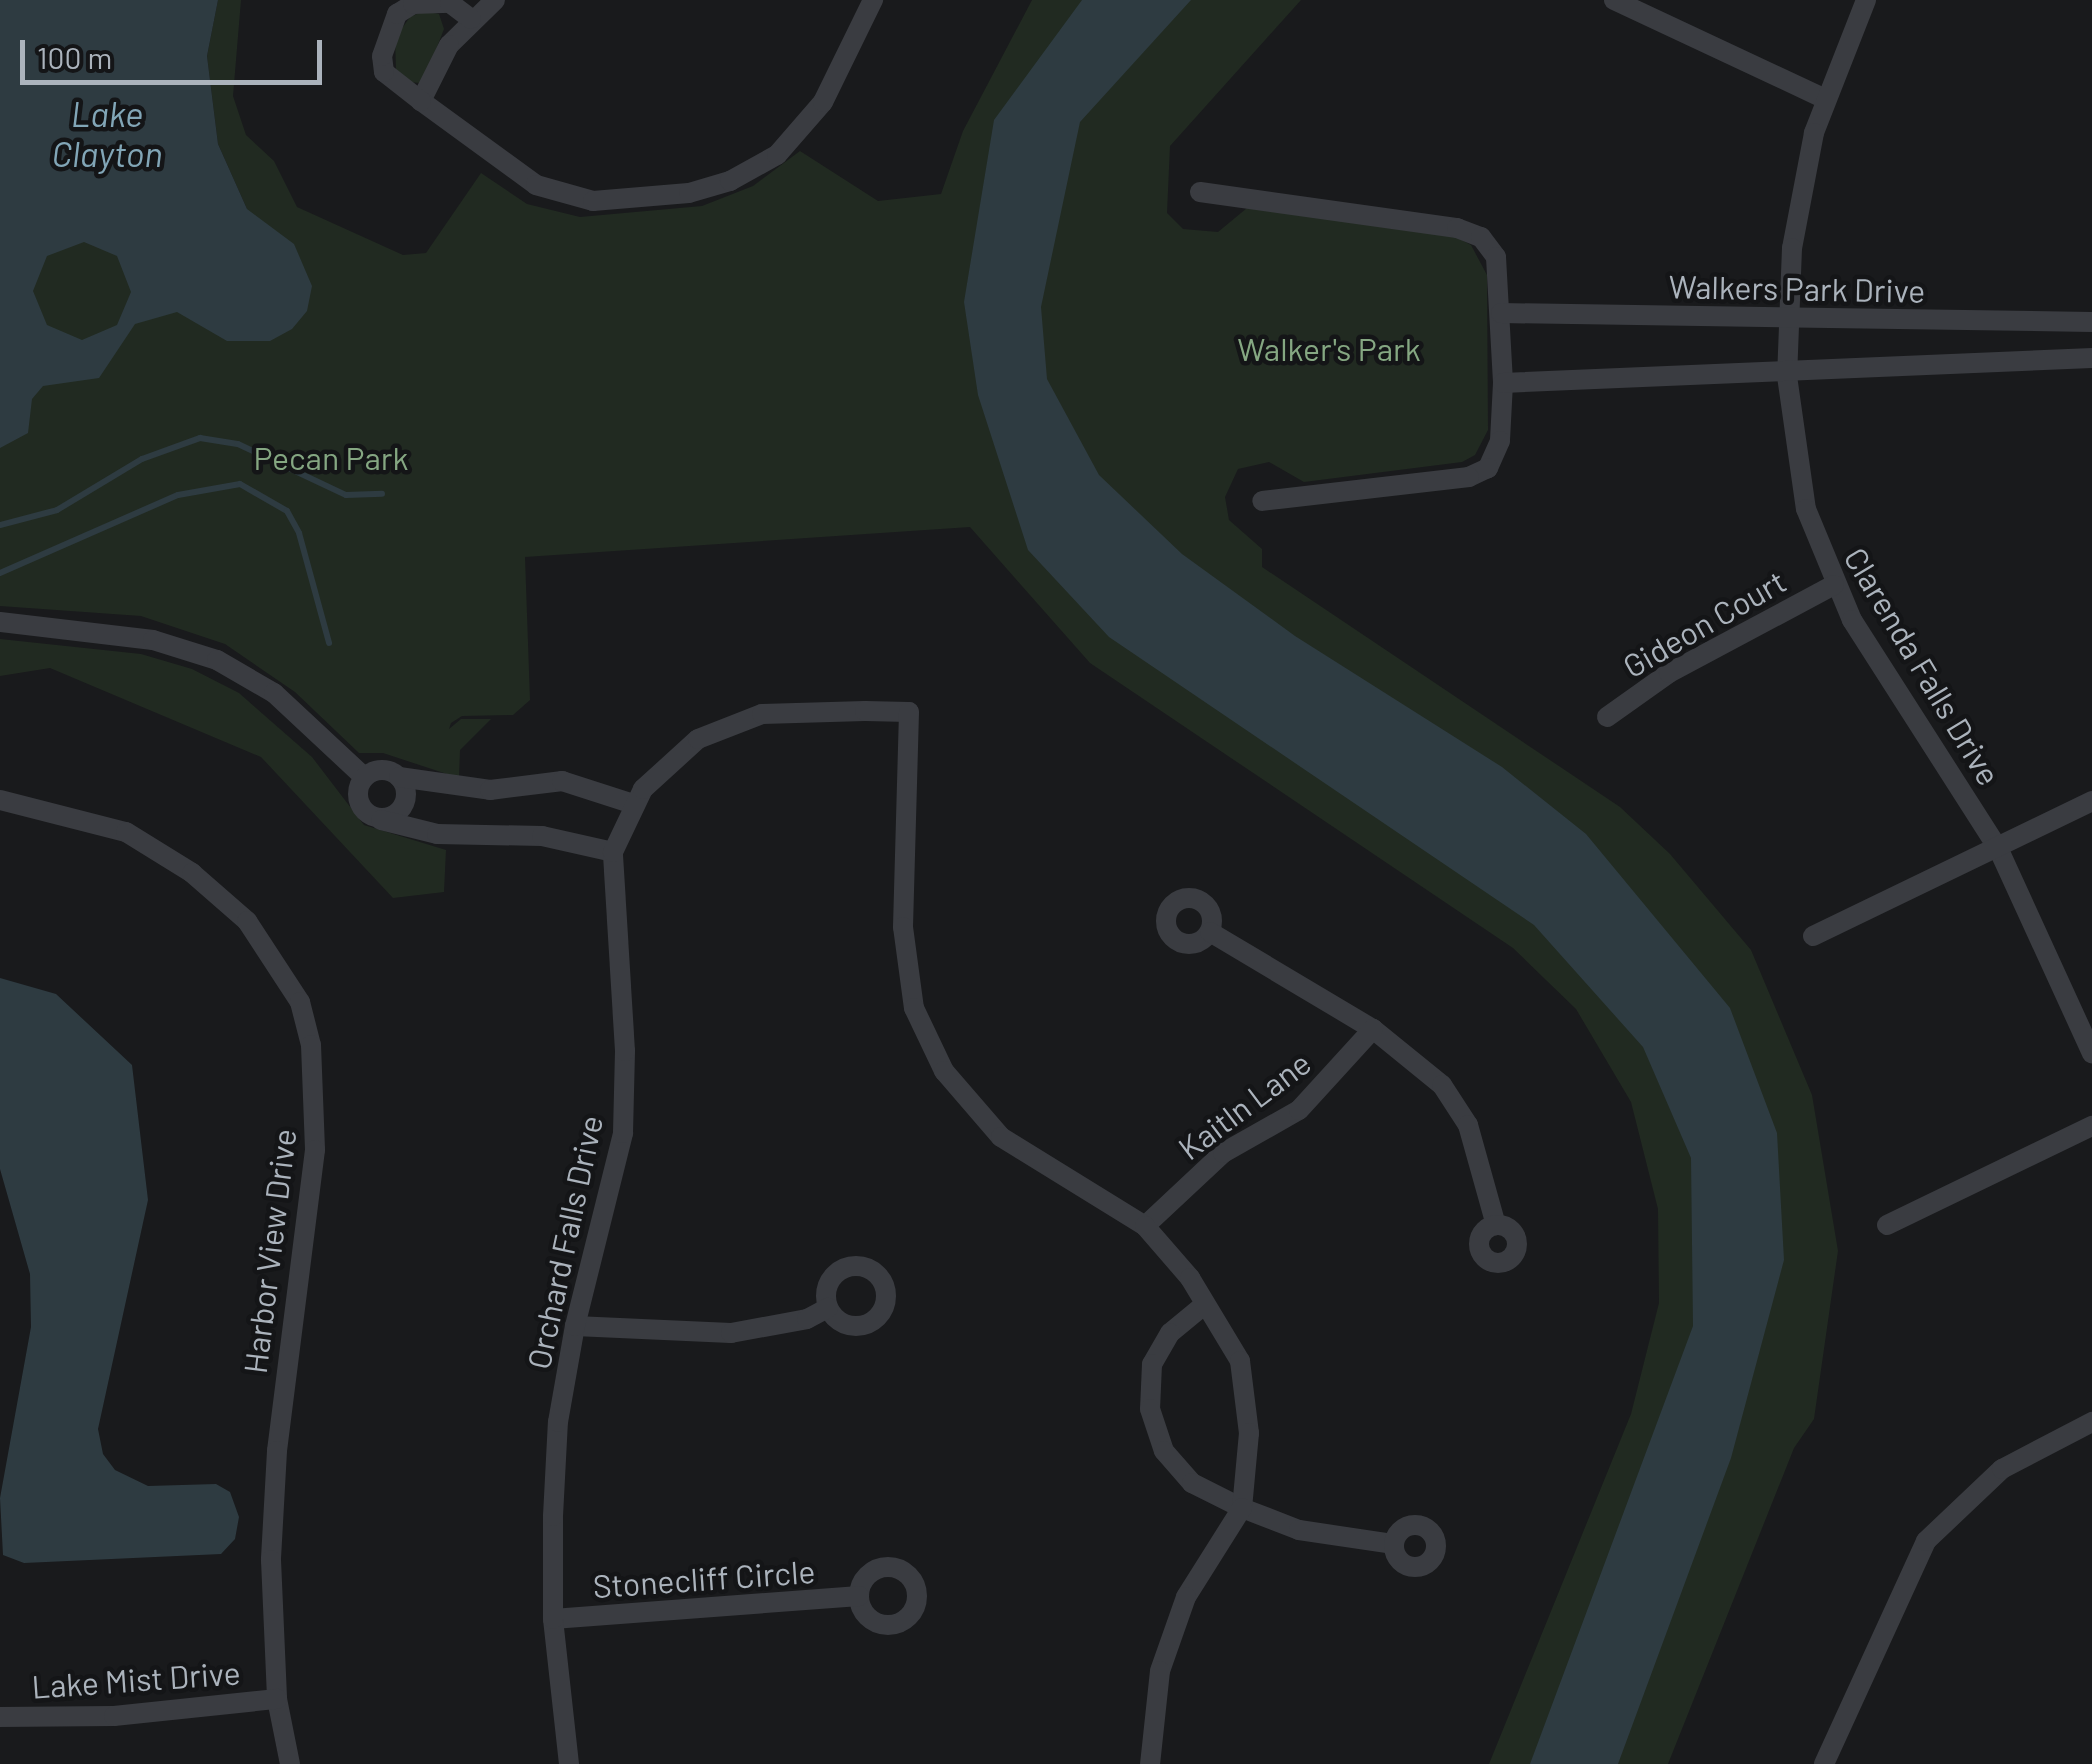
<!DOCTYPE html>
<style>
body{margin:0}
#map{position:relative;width:2092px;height:1764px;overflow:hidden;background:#191a1c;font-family:Barlow,sans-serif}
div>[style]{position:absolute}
.green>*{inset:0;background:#212a21}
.water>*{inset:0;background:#2e3b41}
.stream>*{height:6px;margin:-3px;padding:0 3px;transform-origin:3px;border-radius:3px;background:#2e3b41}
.street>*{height:20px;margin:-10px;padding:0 10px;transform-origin:10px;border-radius:10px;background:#3a3c41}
.street>.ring{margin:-10px;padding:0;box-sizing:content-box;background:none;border:20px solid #3a3c41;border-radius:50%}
span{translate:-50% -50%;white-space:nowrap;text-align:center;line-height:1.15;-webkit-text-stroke:9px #141517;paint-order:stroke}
.street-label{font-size:32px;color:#abb3bc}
.park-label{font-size:32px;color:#85a782}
.water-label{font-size:35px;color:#82a6b7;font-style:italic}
.scale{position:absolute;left:20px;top:40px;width:302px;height:45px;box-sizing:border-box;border:5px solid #abb3bc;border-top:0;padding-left:12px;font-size:30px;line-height:35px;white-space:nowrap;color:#abb3bc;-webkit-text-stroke:8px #141517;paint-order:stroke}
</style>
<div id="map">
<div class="green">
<i style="clip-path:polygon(0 0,247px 209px,218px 144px,207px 56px,218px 0,241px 0,233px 96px,246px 135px,274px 161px,297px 207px,403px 255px,426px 253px,481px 173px,527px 204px,580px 217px,702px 206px,753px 186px,800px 151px,878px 201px,941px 194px,963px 131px,1032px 0,1301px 0,1170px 146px,1167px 213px,1183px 229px,1218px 232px,1247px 208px,1454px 236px,1471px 245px,1487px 275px,1488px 430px,1475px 455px,1462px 462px,1304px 482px,1269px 462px,1238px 469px,1225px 497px,1229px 520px,1262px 549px,1262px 567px,1620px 807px,1670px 854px,1751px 950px,1812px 1095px,1838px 1251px,1814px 1419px,1794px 1448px,1668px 1764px,1489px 1764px,1631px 1414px,1659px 1303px,1658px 1209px,1631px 1102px,1576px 1009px,1513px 948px,1090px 663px,970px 527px,525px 557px,530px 700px,513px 715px,462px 716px,451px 723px,449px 729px,461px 719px,491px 719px,460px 750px,459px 778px,383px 753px,359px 753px,295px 692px,225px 644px,141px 616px,0 606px)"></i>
<i style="clip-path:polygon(424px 11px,439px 14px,444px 29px,427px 73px,420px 83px,409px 82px,396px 69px,395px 38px,410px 17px)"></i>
<i style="clip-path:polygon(0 639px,141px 654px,192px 669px,239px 693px,312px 757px,364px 825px,446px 850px,444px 892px,393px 898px,261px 757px,50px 668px,0 676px)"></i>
</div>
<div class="water">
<i style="clip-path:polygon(evenodd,0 0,218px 0,207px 56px,218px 144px,247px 209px,294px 244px,312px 286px,307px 311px,292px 329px,270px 341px,227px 341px,177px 312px,135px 324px,99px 378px,43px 386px,32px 399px,28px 433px,0 448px,0 0,84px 242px,117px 256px,131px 292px,117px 325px,82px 340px,47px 325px,33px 291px,47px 256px,84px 242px)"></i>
<i style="clip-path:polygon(1082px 0,1191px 0,1080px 122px,1041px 307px,1047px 379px,1099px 475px,1182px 554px,1295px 636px,1502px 767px,1586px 834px,1730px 1008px,1777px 1133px,1784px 1260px,1731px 1458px,1618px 1764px,1530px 1764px,1693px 1326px,1691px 1158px,1643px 1047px,1534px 925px,1109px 637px,1028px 550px,978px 395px,964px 302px,994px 120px)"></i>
<i style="clip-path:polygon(0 978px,56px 994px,132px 1065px,148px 1200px,98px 1429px,103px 1454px,115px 1470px,148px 1486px,216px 1484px,230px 1492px,239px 1517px,235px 1539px,221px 1554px,24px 1563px,3px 1555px,0 1498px,31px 1327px,30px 1274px,0 1169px)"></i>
</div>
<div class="stream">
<i style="left:0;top:525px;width:59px;rotate:-14.7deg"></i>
<i style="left:57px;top:510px;width:99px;rotate:-31deg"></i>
<i style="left:142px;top:459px;width:62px;rotate:-19.9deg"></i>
<i style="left:200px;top:438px;width:38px;rotate:9deg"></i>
<i style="left:238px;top:444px;width:119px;rotate:25.3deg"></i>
<i style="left:346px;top:495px;width:36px;rotate:-2deg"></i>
<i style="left:0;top:573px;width:194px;rotate:-23.7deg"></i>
<i style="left:178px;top:495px;width:63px;rotate:-10.1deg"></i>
<i style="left:240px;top:484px;width:54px;rotate:29.9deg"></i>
<i style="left:287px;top:511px;width:25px;rotate:61deg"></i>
<i style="left:299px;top:533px;width:114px;rotate:74.7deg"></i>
</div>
<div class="street">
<i style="left:495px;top:0;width:64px;rotate:135.6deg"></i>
<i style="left:449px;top:45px;width:63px;rotate:116.6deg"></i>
<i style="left:421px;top:101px;width:142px;rotate:36.1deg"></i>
<i style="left:536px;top:185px;width:59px;rotate:15.7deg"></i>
<i style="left:593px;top:201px;width:96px;rotate:-4.8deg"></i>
<i style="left:689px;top:193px;width:43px;rotate:-16.3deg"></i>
<i style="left:730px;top:181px;width:54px;rotate:-29deg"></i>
<i style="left:777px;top:155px;width:70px;rotate:-49deg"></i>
<i style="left:823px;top:102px;width:114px;rotate:-63.9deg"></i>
<i style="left:1614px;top:0;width:233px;rotate:25.1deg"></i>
<i style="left:1866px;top:0;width:143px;rotate:111.4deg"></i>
<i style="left:1814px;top:133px;width:117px;rotate:100.8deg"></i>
<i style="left:1792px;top:248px;width:128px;rotate:92.2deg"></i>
<i style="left:1787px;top:376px;width:134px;rotate:81.9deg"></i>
<i style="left:1806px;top:509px;width:120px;rotate:67.5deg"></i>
<i style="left:1852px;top:620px;width:271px;rotate:57.4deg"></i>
<i style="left:1998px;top:848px;width:226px;rotate:65.4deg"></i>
<i style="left:421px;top:101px;width:47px;rotate:-141.9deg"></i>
<i style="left:384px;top:72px;width:16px;rotate:-97deg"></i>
<i style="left:382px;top:56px;width:45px;rotate:-70.3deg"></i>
<i style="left:397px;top:14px;width:19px;rotate:-32deg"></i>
<i style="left:413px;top:4px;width:37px;rotate:-2deg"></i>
<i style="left:450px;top:3px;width:26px;rotate:37deg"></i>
<i style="left:1200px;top:192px;width:260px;rotate:8deg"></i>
<i style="left:1457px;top:228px;width:26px;rotate:21deg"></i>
<i style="left:1481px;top:237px;width:25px;rotate:53deg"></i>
<i style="left:1496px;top:257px;width:126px;rotate:86.8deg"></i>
<i style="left:1503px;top:383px;width:58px;rotate:93deg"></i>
<i style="left:1500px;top:441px;width:30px;rotate:114deg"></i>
<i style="left:1488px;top:468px;width:21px;rotate:155deg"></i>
<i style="left:1469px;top:477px;width:208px;rotate:173.4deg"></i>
<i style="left:1501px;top:313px;width:591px;rotate:0.87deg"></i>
<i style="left:1503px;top:383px;width:590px;rotate:-2.43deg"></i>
<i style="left:0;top:622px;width:154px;rotate:6.7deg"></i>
<i style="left:153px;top:640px;width:67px;rotate:17.4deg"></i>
<i style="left:217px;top:660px;width:66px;rotate:30.1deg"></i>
<i style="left:274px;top:693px;width:123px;rotate:43deg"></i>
<i style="left:1607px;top:717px;width:76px;rotate:-35.4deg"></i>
<i style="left:1669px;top:673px;width:187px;rotate:-28.1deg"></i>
<i class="ring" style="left:358px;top:770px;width:28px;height:28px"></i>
<i style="left:399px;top:777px;width:92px;rotate:8.1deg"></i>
<i style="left:490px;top:790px;width:73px;rotate:-7.1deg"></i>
<i style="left:562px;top:781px;width:75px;rotate:17.9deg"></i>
<i style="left:0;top:800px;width:130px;rotate:14.3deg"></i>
<i style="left:126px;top:832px;width:78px;rotate:31.8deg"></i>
<i style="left:192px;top:873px;width:73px;rotate:41.1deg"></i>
<i style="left:247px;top:921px;width:97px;rotate:56.8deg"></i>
<i style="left:300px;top:1002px;width:44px;rotate:75.7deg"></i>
<i style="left:311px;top:1045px;width:105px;rotate:87.8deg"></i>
<i style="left:315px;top:1150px;width:303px;rotate:97.2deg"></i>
<i style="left:277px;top:1451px;width:109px;rotate:93.2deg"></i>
<i style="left:271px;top:1560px;width:139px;rotate:87.5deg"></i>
<i style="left:277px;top:1699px;width:66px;rotate:78.7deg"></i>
<i style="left:381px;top:820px;width:58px;rotate:14deg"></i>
<i style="left:437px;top:834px;width:105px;rotate:1.1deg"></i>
<i style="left:542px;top:836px;width:73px;rotate:12.7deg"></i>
<i class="ring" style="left:1166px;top:898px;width:26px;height:26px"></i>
<i style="left:1210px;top:932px;width:190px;rotate:30.8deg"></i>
<i style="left:1373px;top:1029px;width:89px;rotate:39.1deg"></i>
<i style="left:1442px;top:1085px;width:48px;rotate:57deg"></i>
<i style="left:1468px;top:1125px;width:104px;rotate:74.4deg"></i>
<i style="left:1813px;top:936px;width:310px;rotate:-25.8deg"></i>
<i class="ring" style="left:1479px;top:1225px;width:18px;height:18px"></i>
<i style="left:1887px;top:1225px;width:228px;rotate:-25.8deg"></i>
<i style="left:1145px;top:1226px;width:107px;rotate:-43.1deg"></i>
<i style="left:1223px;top:1153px;width:87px;rotate:-29.5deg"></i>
<i style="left:1299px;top:1110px;width:110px;rotate:-47.6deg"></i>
<i class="ring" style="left:826px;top:1266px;width:40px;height:40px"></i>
<i style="left:1204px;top:1305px;width:44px;rotate:140.5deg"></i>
<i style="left:1170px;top:1333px;width:36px;rotate:120deg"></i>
<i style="left:1152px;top:1364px;width:45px;rotate:92.5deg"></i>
<i style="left:1150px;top:1409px;width:44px;rotate:71.6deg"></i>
<i style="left:1164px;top:1451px;width:43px;rotate:48.8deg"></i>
<i style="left:1192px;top:1483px;width:56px;rotate:26.6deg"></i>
<i style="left:1242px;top:1508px;width:61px;rotate:21.1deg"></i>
<i style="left:1299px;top:1530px;width:96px;rotate:8.4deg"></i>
<i style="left:575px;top:1326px;width:156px;rotate:2.6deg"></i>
<i style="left:731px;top:1333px;width:77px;rotate:-10.4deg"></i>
<i style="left:807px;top:1319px;width:24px;rotate:-28deg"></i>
<i class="ring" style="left:1394px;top:1525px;width:22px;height:22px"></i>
<i class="ring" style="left:859px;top:1567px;width:38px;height:38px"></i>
<i style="left:553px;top:1619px;width:307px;rotate:-4.3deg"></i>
<i style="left:0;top:1717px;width:114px;rotate:-0.5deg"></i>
<i style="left:114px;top:1716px;width:164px;rotate:-6deg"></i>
<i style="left:569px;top:1764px;width:146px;rotate:-96.3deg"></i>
<i style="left:553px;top:1619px;width:103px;rotate:-90deg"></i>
<i style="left:553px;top:1516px;width:94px;rotate:-87deg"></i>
<i style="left:558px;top:1422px;width:97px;rotate:-80deg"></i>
<i style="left:575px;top:1326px;width:199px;rotate:-76deg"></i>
<i style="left:623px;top:1133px;width:82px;rotate:-88.6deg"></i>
<i style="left:625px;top:1051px;width:199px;rotate:-93.5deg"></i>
<i style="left:613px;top:852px;width:70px;rotate:-64.5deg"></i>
<i style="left:643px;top:789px;width:74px;rotate:-42.3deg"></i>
<i style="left:698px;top:739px;width:69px;rotate:-21.3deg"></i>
<i style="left:762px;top:714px;width:103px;rotate:-1.7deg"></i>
<i style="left:865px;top:711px;width:44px;rotate:1.3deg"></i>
<i style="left:909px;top:712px;width:215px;rotate:91.6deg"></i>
<i style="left:903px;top:927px;width:82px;rotate:82.3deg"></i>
<i style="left:914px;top:1008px;width:70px;rotate:64.5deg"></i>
<i style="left:944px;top:1071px;width:87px;rotate:49.2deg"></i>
<i style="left:1001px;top:1137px;width:169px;rotate:31.7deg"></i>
<i style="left:1145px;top:1226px;width:69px;rotate:49.1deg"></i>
<i style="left:1190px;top:1278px;width:97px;rotate:58.9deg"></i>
<i style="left:1240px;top:1361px;width:73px;rotate:82.9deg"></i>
<i style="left:1249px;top:1433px;width:75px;rotate:95.3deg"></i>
<i style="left:1242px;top:1508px;width:105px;rotate:122.2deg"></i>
<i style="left:1186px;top:1597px;width:78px;rotate:109.4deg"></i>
<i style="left:1160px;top:1671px;width:94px;rotate:96.1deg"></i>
<i style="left:1824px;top:1764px;width:245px;rotate:-65.4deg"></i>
<i style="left:1926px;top:1541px;width:105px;rotate:-43.5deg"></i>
<i style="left:2002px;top:1469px;width:102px;rotate:-27.6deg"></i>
</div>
<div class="street-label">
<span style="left:1797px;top:288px;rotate:1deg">Walkers Park Drive</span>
<span style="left:1704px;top:623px;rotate:-30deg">Gideon Court</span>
<span style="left:1923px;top:666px;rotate:59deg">Clarenda Falls Drive</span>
<span style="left:1244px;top:1105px;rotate:-37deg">Kaitln Lane</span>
<span style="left:564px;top:1242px;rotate:-78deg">Orchard Falls Drive</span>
<span style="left:269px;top:1251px;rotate:-83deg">Harbor View Drive</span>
<span style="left:704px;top:1578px;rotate:-4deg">Stonecliff Circle</span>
<span style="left:136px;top:1679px;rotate:-4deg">Lake Mist Drive</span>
</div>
<div class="park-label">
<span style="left:1329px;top:348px">Walker's Park</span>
<span style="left:331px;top:457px">Pecan Park</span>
</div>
<div class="water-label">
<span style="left:107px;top:133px">Lake<br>Clayton</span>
</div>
<div class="scale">100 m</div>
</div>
